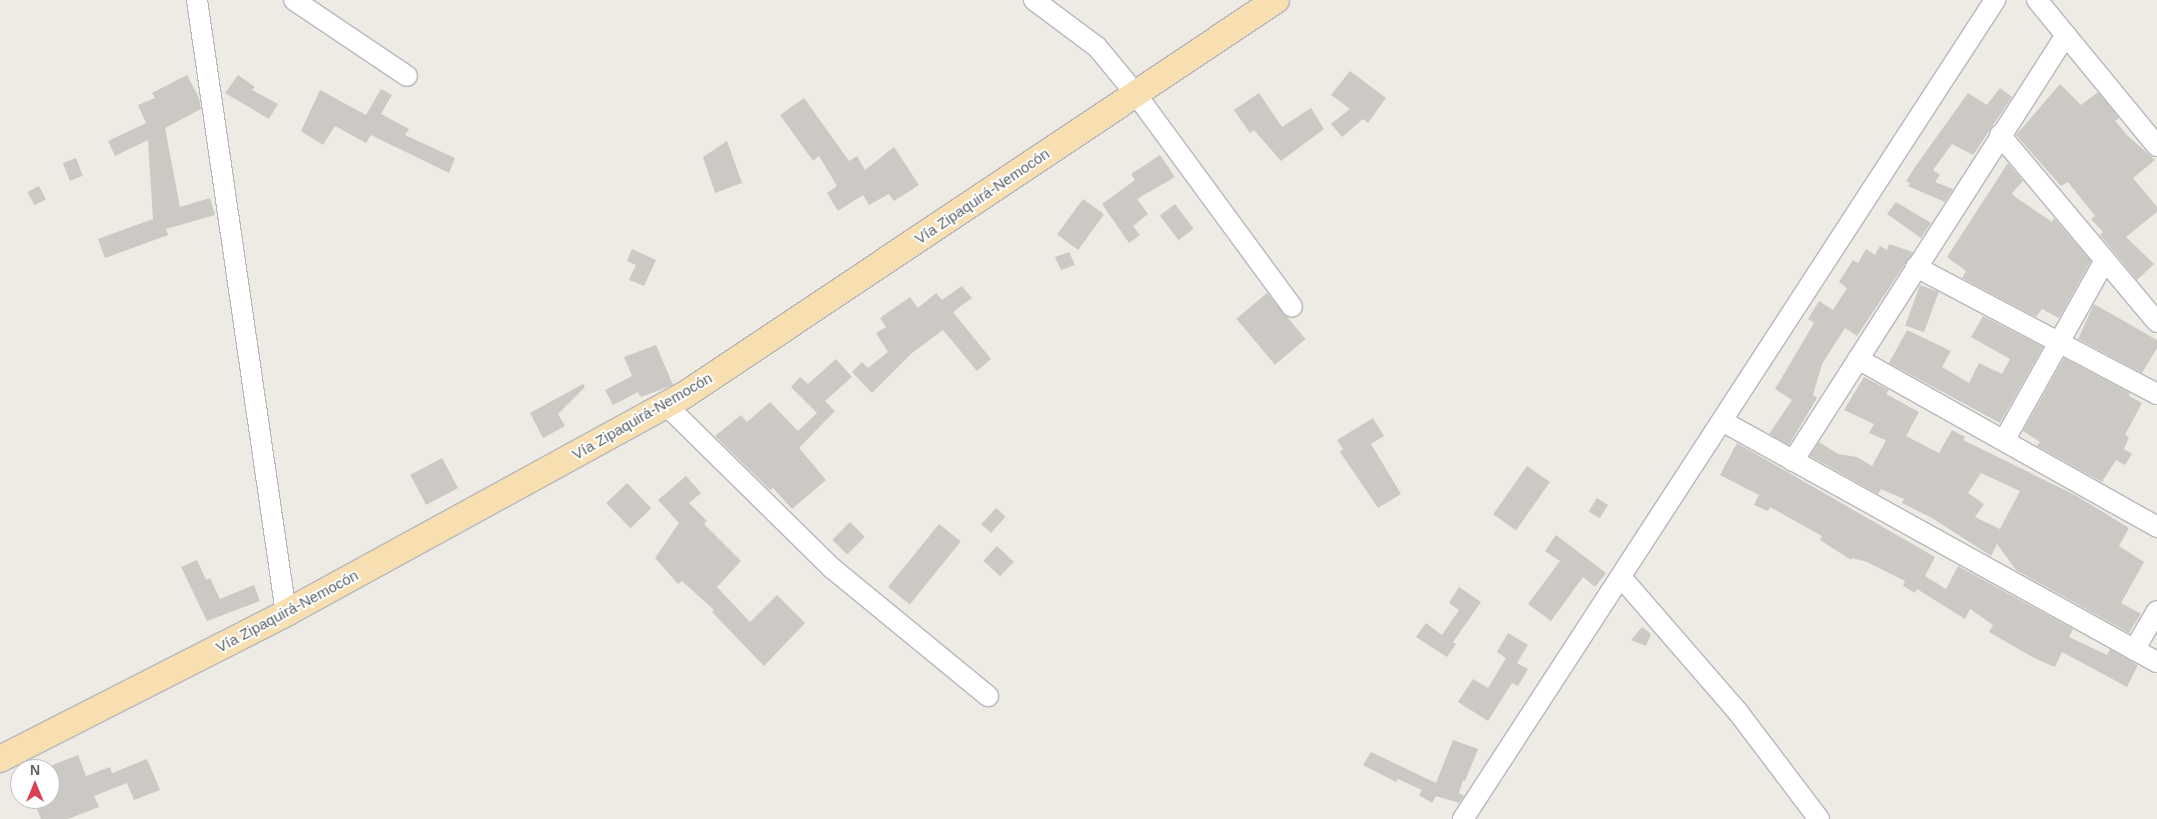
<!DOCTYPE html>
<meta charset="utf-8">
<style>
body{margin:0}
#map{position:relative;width:2157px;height:819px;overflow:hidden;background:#eeebe5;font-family:Helvetica,sans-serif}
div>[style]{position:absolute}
.building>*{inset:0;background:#ccc8c4;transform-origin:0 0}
.roads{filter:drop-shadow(1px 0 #b6b8bb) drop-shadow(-1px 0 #b6b8bb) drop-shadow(0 1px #b6b8bb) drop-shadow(0 -1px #b6b8bb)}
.minor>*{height:20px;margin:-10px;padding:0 10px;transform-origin:10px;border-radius:10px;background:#fff}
.major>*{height:26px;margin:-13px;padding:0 13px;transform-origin:13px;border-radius:13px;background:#f7dfb1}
span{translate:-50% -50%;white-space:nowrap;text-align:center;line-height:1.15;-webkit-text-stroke:4px #fff;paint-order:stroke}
.street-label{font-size:15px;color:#5d6264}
.north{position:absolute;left:10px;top:759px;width:50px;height:50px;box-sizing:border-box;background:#fff;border:1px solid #bec0c1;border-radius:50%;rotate:0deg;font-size:14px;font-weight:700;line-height:20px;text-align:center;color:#5d6264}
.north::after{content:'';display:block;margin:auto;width:18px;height:22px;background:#d94051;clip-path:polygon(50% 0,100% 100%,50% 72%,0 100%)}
</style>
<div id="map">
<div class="building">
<i style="clip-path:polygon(1350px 71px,1386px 98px,1368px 123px,1363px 119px,1342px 137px,1331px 124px,1350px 109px,1331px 95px)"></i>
<i style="clip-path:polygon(187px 75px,199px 98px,201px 109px,165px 128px,180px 207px,210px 198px,215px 215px,166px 229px,168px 235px,105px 258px,98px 239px,153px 219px,148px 140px,115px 156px,108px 141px,146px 123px,138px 105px,155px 98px,152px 93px)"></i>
<i style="clip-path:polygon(238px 75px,255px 87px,252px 90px,278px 104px,269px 119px,225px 93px)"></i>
<i style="clip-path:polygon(2060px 84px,2081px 105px,2098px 92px,2119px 118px,2115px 121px,2128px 136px,2155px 160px,2133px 178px,2157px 207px,2157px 212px,2126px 237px,2154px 264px,2137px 280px,2100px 235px,2103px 232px,2091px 219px,2095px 216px,2068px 182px,2061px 186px,2016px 135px)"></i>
<i style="clip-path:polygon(2000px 88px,2012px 97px,1973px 155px,1952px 144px,1933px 170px,1940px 175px,1935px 182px,1953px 189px,1945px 202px,1908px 186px,1910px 183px,1906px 181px,1915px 167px,1968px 93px,1987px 105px)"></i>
<i style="clip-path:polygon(381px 89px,392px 95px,381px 114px,409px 129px,405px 135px,455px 158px,449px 173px,371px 135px,366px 143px,335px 126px,323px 145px,301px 131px,320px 90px,366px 115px)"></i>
<i style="clip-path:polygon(1259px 93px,1282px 127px,1311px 108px,1324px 129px,1281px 161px,1254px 130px,1250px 133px,1234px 110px)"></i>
<i style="clip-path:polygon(804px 98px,849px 161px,857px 156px,865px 170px,894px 147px,919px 185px,894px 201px,889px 194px,869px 205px,863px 195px,838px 211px,827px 193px,837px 186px,819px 156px,813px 161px,780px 115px)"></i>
<i style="clip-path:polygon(727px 141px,742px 183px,715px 193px,703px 157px)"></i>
<i style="clip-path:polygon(1160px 155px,1175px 177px,1137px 199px,1148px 214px,1133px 226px,1140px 235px,1129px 243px,1102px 204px,1135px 180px,1131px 174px)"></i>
<i style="left:76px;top:158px;width:19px;height:14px;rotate:69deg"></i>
<i style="clip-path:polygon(2008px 163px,2023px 181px,2012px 193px,2014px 196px,2052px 222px,2054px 218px,2091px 261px,2059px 318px,2042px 309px,2036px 317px,1962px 278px,1966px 271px,1947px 257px)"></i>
<i style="left:39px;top:186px;width:15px;height:13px;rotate:62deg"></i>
<i style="left:1083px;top:199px;width:26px;height:44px;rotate:36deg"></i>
<i style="clip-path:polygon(1896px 202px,1931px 223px,1921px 238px,1887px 214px)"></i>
<i style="left:1175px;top:204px;width:31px;height:19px;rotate:53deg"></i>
<i style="clip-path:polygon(1889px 244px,1913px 252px,1857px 336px,1845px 328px,1822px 364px,1813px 395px,1817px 398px,1789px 445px,1769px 434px,1792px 400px,1775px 389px,1814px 323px,1808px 319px,1819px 301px,1833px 310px,1847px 288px,1839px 282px,1853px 260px,1858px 263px,1866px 249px,1875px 255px,1880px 246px,1887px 250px)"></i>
<i style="clip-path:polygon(632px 249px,656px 260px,644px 286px,629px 280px,636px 265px,627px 261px)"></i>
<i style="clip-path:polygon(1069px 252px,1075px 265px,1061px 270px,1055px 257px)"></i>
<i style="left:1920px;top:285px;width:20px;height:43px;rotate:20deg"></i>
<i style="clip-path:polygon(962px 286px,972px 298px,953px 312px,991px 359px,977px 371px,943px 330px,912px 353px,872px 393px,852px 372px,862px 362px,868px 368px,888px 352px,876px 333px,886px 327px,880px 318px,910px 297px,918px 308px,936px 293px,942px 300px)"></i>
<i style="left:1267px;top:293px;width:60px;height:40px;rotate:50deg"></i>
<i style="clip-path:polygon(2094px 304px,2157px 340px,2157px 348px,2142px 373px,2078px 339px)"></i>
<i style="clip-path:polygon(1983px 316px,2043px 347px,2000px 423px,1889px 363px,1907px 330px,1951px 351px,1942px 367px,1969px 383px,1979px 363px,2002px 374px,2010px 359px,1971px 337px)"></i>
<i style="clip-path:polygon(656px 345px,673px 385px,641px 397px,638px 392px,613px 405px,605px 390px,632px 376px,624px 357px)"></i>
<i style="clip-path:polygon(2064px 358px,2130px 393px,2129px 396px,2142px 403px,2125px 435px,2129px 437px,2124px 449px,2132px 454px,2125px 465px,2116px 460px,2102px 482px,2037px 446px,2040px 442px,2023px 431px)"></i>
<i style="clip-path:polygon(836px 359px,852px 377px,825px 401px,835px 411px,799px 448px,826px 480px,792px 509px,773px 488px,770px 490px,715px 436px,741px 415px,747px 422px,770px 402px,798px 431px,817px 413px,791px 387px,800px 377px,808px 384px)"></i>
<i style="clip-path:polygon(evenodd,1864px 377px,1889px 390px,1886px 394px,1919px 412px,1906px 436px,1939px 453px,1952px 430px,1965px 437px,1963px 440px,2075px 495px,2129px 528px,2119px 546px,2144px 562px,2121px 603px,2141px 614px,2129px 633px,2016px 570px,1997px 544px,1991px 556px,1932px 518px,1902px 503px,1904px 499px,1881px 489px,1878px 494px,1810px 456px,1819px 442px,1838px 454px,1857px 457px,1872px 466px,1886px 440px,1869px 433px,1874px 424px,1844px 410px,1864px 377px,1981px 473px,2020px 491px,2000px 529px,1975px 517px,1984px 504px,1968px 493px,1981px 473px)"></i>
<i style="clip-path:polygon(583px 384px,585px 387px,558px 414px,565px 426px,543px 438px,530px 413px)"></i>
<i style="clip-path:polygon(1373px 418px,1384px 436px,1371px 444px,1401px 494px,1378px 508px,1340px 452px,1343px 449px,1337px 440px)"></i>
<i style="clip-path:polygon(1737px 443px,1935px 557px,1925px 576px,1946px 589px,1958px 566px,2073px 629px,2069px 637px,2107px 655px,2110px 649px,2138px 665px,2127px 687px,2062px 652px,2055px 667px,2034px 658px,1989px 632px,1993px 625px,1970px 609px,1965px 619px,1917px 589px,1915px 593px,1903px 586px,1905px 581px,1867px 562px,1852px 558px,1851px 560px,1820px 540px,1822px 536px,1770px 507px,1768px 511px,1754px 505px,1759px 495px,1720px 475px)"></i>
<i style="left:442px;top:458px;width:34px;height:36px;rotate:62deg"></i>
<i style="left:1527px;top:466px;width:28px;height:59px;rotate:35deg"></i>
<i style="clip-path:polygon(686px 476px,701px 493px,689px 503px,707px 521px,704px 524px,741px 561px,717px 587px,750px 622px,777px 595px,805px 623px,764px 666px,712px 612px,714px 610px,682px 581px,678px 584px,655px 558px,679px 523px,658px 500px)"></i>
<i style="left:627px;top:483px;width:35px;height:29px;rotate:46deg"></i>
<i style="left:1597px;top:498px;width:13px;height:16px;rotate:32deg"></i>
<i style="left:996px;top:508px;width:13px;height:22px;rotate:42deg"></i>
<i style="left:850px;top:522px;width:21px;height:25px;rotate:45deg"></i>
<i style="left:939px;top:524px;width:28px;height:81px;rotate:39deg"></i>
<i style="clip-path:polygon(1556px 535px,1606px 573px,1595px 587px,1583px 577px,1551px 621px,1528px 604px,1560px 561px,1545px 551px)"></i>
<i style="left:997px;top:546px;width:23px;height:20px;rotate:43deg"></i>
<i style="clip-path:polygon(197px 560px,206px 580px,210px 578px,220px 599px,254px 585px,260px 601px,207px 621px,181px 567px)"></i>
<i style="clip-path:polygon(1459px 587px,1481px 602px,1453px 642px,1456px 644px,1447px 657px,1416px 637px,1426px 623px,1442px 635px,1459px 610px,1449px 603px)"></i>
<i style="clip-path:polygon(1642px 627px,1651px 634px,1646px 646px,1631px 640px)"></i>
<i style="clip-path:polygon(1508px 633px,1528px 645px,1517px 663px,1528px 669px,1518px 686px,1512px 683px,1488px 721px,1458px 702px,1473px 679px,1488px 688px,1506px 658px,1497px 652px)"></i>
<i style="clip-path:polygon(1453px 740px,1478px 749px,1465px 781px,1463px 780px,1459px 793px,1464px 796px,1459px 803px,1436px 796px,1432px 803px,1419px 795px,1422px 790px,1398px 779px,1396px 782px,1363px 765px,1371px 752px,1436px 783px)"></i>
<i style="clip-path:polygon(78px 755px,86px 776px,110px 767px,112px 773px,147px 759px,160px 790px,134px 800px,127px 783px,94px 796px,99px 807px,68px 819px,41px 819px,33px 799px,50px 799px,50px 766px)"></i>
</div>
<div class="roads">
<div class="minor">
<i style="left:197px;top:0;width:619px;rotate:81.74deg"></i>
<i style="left:294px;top:0;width:136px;rotate:33.9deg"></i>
<i style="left:1034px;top:0;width:79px;rotate:36.7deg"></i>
<i style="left:1097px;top:47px;width:60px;rotate:50.4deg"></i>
<i style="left:1135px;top:93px;width:265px;rotate:53.7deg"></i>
<i style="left:2037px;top:0;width:189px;rotate:50.6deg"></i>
<i style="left:2000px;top:135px;width:244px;rotate:50deg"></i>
<i style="left:1916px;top:267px;width:272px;rotate:27.8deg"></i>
<i style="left:1858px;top:359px;width:343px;rotate:29.3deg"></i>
<i style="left:666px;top:405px;width:233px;rotate:44.5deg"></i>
<i style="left:832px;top:568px;width:202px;rotate:39.4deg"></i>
<i style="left:1722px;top:421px;width:497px;rotate:29deg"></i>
<i style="left:2005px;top:439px;width:205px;rotate:-60.8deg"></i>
<i style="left:1793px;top:461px;width:506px;rotate:-57.35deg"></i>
<i style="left:1621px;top:577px;width:179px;rotate:49.1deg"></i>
<i style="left:1738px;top:712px;width:134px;rotate:52.9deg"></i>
<i style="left:2134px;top:650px;width:45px;rotate:-59.5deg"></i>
<i style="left:1463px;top:819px;width:977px;rotate:-56.99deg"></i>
</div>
<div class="major">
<i style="left:0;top:759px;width:321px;rotate:-27deg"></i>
<i style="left:286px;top:613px;width:452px;rotate:-28.7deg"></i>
<i style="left:683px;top:396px;width:713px;rotate:-33.73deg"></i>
</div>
</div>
<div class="street-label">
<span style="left:982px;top:196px;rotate:-34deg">Vía Zipaquirá-Nemocón</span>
<span style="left:642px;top:416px;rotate:-30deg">Vía Zipaquirá-Nemocón</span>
<span style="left:287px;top:611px;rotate:-28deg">Vía Zipaquirá-Nemocón</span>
</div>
<div class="north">N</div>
</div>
